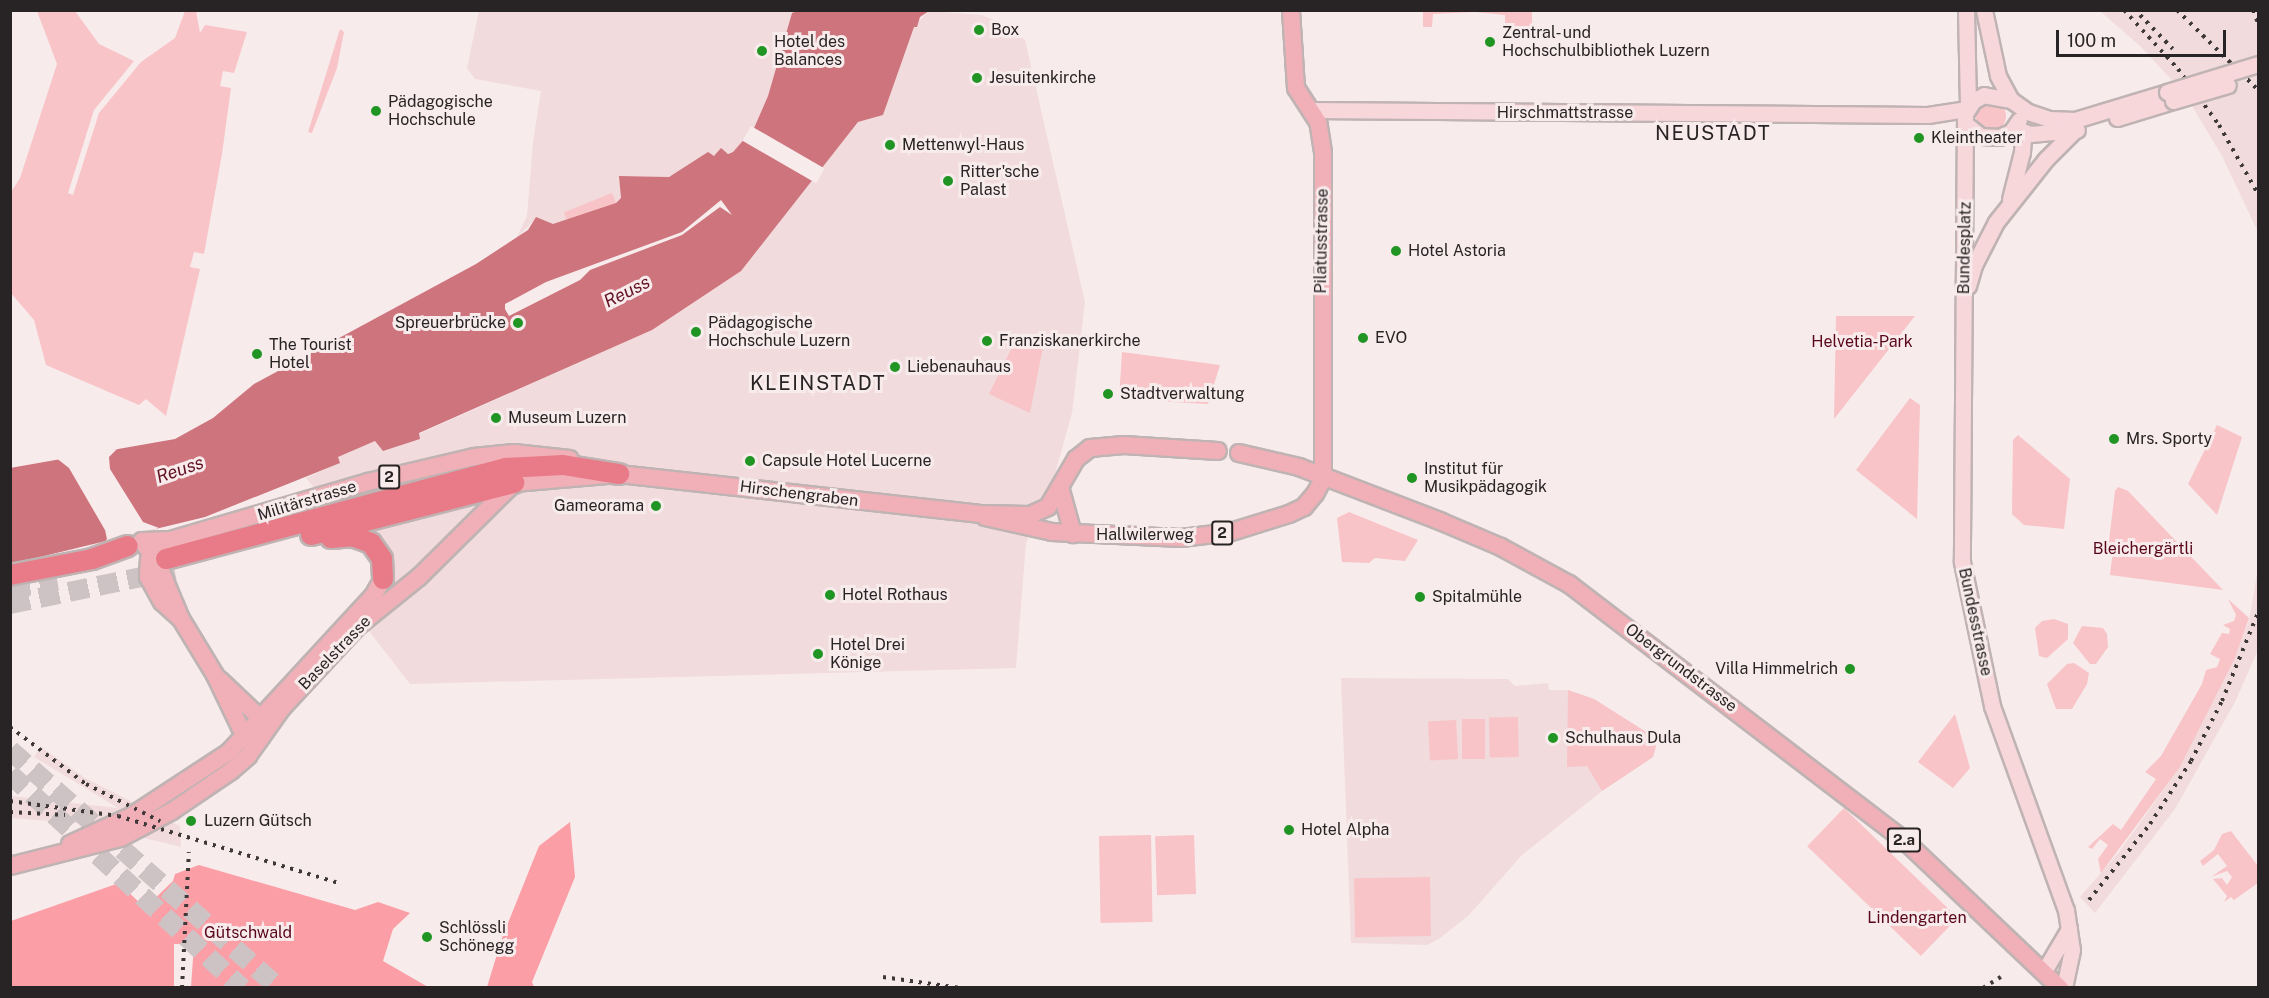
<!DOCTYPE html>
<meta charset="utf-8">
<style>
body{margin:0}
#map{position:relative;width:2269px;height:998px;overflow:hidden;background:#f8ebec;font-family:"Public Sans",sans-serif}
div>[style]{position:absolute}
.built>*{inset:0;background:#f1dbdc}
.green>*{inset:0;background:#f8c4c7;transform-origin:0 0}
.round{border-radius:50%}
.forest>*{inset:0;background:#fb9ea6}
.water>*{inset:0;background:#cd747d}
.pier>*{inset:0;background:#f8ebec;transform-origin:0 0}
.highway-tunnel>*{height:20px;margin-top:-10px;transform-origin:0;background:repeating-linear-gradient(90deg,#cec3c4 0 20px,transparent 0 30px)}
.roads{filter:drop-shadow(2px 0 #bfb3b3) drop-shadow(-2px 0 #bfb3b3) drop-shadow(0 2px #bfb3b3) drop-shadow(0 -2px #bfb3b3)}
.secondary>*{height:15px;margin:-7.5px;padding:0 7.5px;transform-origin:7.5px;border-radius:7.5px;background:#f8d7db}
.primary>*{height:16px;margin:-8px;padding:0 8px;transform-origin:8px;border-radius:8px;background:#f1b0b7}
.highway>*{height:20px;margin:-10px;padding:0 10px;transform-origin:10px;border-radius:10px;background:#e87b87}
.rail>*{height:4px;margin-top:-2px;transform-origin:0;background:repeating-linear-gradient(90deg,#3e3839 0 3px,transparent 0 9px)}
.bridges{filter:drop-shadow(2px 0 #bfb3b3) drop-shadow(-2px 0 #bfb3b3) drop-shadow(0 2px #bfb3b3) drop-shadow(0 -2px #bfb3b3)}
.secondary-bridge>*{height:15px;margin:-7.5px;padding:0 7.5px;transform-origin:7.5px;border-radius:7.5px;background:#f8d7db}
.dots>*{width:16px;height:16px;translate:-50% -50%;box-sizing:border-box;border:3px solid #f8ebec;border-radius:50%}
span{translate:-50% -50%;white-space:nowrap;text-align:center;line-height:1.15;-webkit-text-stroke:6px #f8ebec;paint-order:stroke}
.shield-label span{padding:2px 4px;background:#f8ebec;border:2px solid;border-radius:4px;-webkit-text-stroke-width:0}
.shield-label{font-size:15px;color:#282324;font-weight:700}
.poi-label{font-size:16px;color:#282324}
.left{translate:0 -50%;text-align:left}
.right{translate:-100% -50%;text-align:right}
.street-label{font-size:16px;color:#282324}
.park-label{font-size:16px;color:#59061c}
.water-label{font-size:18px;color:#621123;font-style:italic}
.quarter-label{font-size:20px;color:#282324;letter-spacing:1.5px}
.frame{position:absolute;inset:0;border:12px solid #282324;pointer-events:none}
.scale{position:absolute;left:2056px;top:30px;width:170px;height:27px;box-sizing:border-box;border:3px solid #282324;border-top:0;padding-left:8px;font-size:18px;line-height:21px;white-space:nowrap;color:#282324;-webkit-text-stroke:4px #f8ebec;paint-order:stroke}
</style>
<div id="map">
<div class="built">
<i style="clip-path:polygon(479px 11px,797px 11px,792px 13px,768px 96px,754px 128px,733px 152px,700px 158px,669px 177px,620px 176px,621px 198px,600px 234px,547px 224px,536px 218px,516px 239px,527px 216px,533px 142px,541px 91px,475px 79px,467px 68px)"></i>
<i style="clip-path:polygon(929px 11px,982px 15px,1010px 27px,1025px 40px,1085px 302px,1072px 413px,1055px 474px,1026px 543px,1016px 668px,410px 684px,365px 626px,403px 595px,306px 478px,339px 463px,338px 457px,375px 441px,383px 451px,420px 439px,419px 434px,652px 330px,761px 244px,858px 122px,883px 115px,914px 26px)"></i>
<i style="clip-path:polygon(2100px 11px,2258px 11px,2258px 232px,2222px 156px,2185px 94px,2140px 46px)"></i>
<i style="clip-path:polygon(2258px 568px,2258px 650px,2235px 702px,2175px 809px,2095px 913px,2080px 897px,2119px 852px,2180px 767px,2235px 657px,2249px 621px)"></i>
<i style="clip-path:polygon(1341px 678px,1508px 679px,1515px 686px,1548px 683px,1549px 690px,1568px 690px,1594px 699px,1654px 737px,1656px 746px,1653px 757px,1602px 791px,1522px 855px,1469px 915px,1439px 939px,1427px 945px,1351px 943px)"></i>
<i style="clip-path:polygon(41px 747px,85px 778px,180px 826px,181px 847px,87px 824px,11px 818px,11px 796px,118px 808px,34px 757px)"></i>
</div>
<div class="green">
<i style="clip-path:polygon(37px 11px,75px 11px,99px 44px,134px 61px,94px 110px,68px 193px,73px 195px,99px 113px,141px 62px,175px 38px,185px 11px,196px 11px,200px 33px,205px 25px,247px 32px,234px 73px,223px 71px,220px 86px,231px 88px,222px 154px,204px 254px,194px 252px,190px 267px,200px 269px,166px 416px,146px 399px,139px 405px,46px 365px,34px 320px,11px 293px,11px 192px,20px 178px,57px 64px)"></i>
<i style="clip-path:polygon(1423px 11px,1532px 11px,1532px 26px,1505px 26px,1505px 15px,1475px 12px,1433px 14px,1432px 27px,1423px 27px)"></i>
<i style="clip-path:polygon(340px 29px,344px 32px,337px 68px,312px 133px,308px 132px)"></i>
<i class="round" style="left:1976px;top:101px;width:30px;height:30px"></i>
<i style="left:612px;top:193px;width:11px;height:52px;rotate:68deg"></i>
<i style="clip-path:polygon(1836px 316px,1915px 316px,1834px 419px)"></i>
<i style="clip-path:polygon(1018px 335px,1043px 347px,1030px 413px,989px 394px)"></i>
<i style="clip-path:polygon(1122px 352px,1220px 365px,1208px 404px,1119px 399px)"></i>
<i style="clip-path:polygon(1910px 398px,1920px 405px,1917px 519px,1856px 470px)"></i>
<i style="clip-path:polygon(2217px 425px,2242px 437px,2217px 515px,2188px 484px)"></i>
<i style="clip-path:polygon(2018px 435px,2070px 479px,2064px 529px,2024px 525px,2012px 514px,2013px 440px)"></i>
<i style="clip-path:polygon(2118px 487px,2128px 491px,2223px 590px,2110px 575px,2113px 550px,2108px 549px,2115px 491px)"></i>
<i style="clip-path:polygon(1349px 512px,1418px 540px,1405px 561px,1375px 558px,1369px 563px,1342px 562px,1337px 518px)"></i>
<i style="clip-path:polygon(2228px 599px,2249px 618px,2235px 658px,2180px 767px,2101px 873px,2098px 859px,2108px 845px,2100px 839px,2092px 849px,2088px 847px,2113px 824px,2121px 830px,2156px 779px,2145px 772px,2161px 756px,2202px 684px,2206px 670px,2217px 667px,2220px 659px,2210px 654px,2222px 633px,2229px 634px,2230px 629px,2223px 625px,2234px 621px,2236px 615px)"></i>
<i style="clip-path:polygon(2054px 619px,2068px 624px,2068px 639px,2047px 658px,2039px 656px,2035px 628px,2042px 621px)"></i>
<i style="clip-path:polygon(2082px 626px,2103px 628px,2107px 634px,2108px 647px,2096px 664px,2090px 664px,2073px 643px)"></i>
<i style="clip-path:polygon(2074px 663px,2089px 673px,2087px 684px,2072px 709px,2056px 709px,2047px 684px,2067px 664px)"></i>
<i style="clip-path:polygon(1568px 690px,1594px 699px,1654px 737px,1656px 746px,1653px 757px,1602px 791px,1587px 766px,1567px 767px)"></i>
<i style="clip-path:polygon(1955px 714px,1970px 768px,1953px 788px,1918px 762px)"></i>
<i style="left:1518px;top:717px;width:40px;height:29px;rotate:89deg"></i>
<i style="left:1462px;top:719px;width:23px;height:40px"></i>
<i style="left:1456px;top:720px;width:39px;height:28px;rotate:87deg"></i>
<i style="left:1844px;top:808px;width:158px;height:53px;rotate:44deg"></i>
<i style="clip-path:polygon(2231px 831px,2258px 866px,2258px 883px,2234px 900px,2231px 897px,2224px 902px,2227px 896px,2213px 879px,2222px 878px,2227px 885px,2232px 877px,2227px 871px,2211px 877px,2227px 866px,2218px 854px,2203px 866px,2200px 861px,2214px 850px,2222px 834px)"></i>
<i style="left:1151px;top:835px;width:87px;height:52px;rotate:89deg"></i>
<i style="left:1194px;top:835px;width:59px;height:39px;rotate:88deg"></i>
<i style="left:1430px;top:877px;width:59px;height:76px;rotate:89deg"></i>
</div>
<div class="forest">
<i style="clip-path:polygon(570px 822px,575px 877px,532px 982px,534px 987px,487px 987px,502px 938px,539px 846px)"></i>
<i style="clip-path:polygon(199px 865px,355px 910px,378px 902px,410px 913px,393px 929px,383px 961px,428px 987px,191px 987px,194px 944px,174px 944px,174px 987px,11px 987px,11px 921px,119px 883px,145px 908px,173px 881px,175px 874px)"></i>
</div>
<div class="water">
<i style="clip-path:polygon(evenodd,797px 11px,929px 11px,920px 17px,917px 27px,914px 27px,883px 115px,858px 122px,741px 271px,652px 330px,419px 433px,420px 439px,383px 451px,375px 441px,338px 457px,340px 463px,205px 517px,11px 564px,10px 468px,175px 439px,213px 418px,254px 384px,476px 264px,528px 230px,536px 217px,553px 224px,616px 203px,621px 198px,619px 176px,669px 177px,708px 152px,714px 156px,721px 148px,728px 154px,733px 152px,754px 128px,768px 96px,792px 13px,797px 11px,721px 200px,732px 215px,720px 207px,682px 235px,590px 270px,580px 280px,509px 316px,505px 309px,505px 304px,546px 282px,682px 232px,721px 200px)"></i>
</div>
<div class="pier">
<i style="left:751px;top:126px;width:85px;height:17px;rotate:30deg"></i>
<i style="clip-path:polygon(117px 449px,109px 457px,110px 469px,143px 522px,159px 528px,103px 544px,107px 539px,105px 530px,69px 468px,55px 457px)"></i>
</div>
<div class="highway-tunnel">
<i style="left:10px;top:589px;width:48px;rotate:-9.7deg"></i>
<i style="left:10px;top:604px;width:168px;rotate:-11.6deg"></i>
<i style="left:10px;top:750px;width:359px;rotate:41.5deg"></i>
<i style="left:10px;top:774px;width:316px;rotate:42.7deg"></i>
</div>
<div class="roads">
<div class="secondary">
<i style="left:1966px;top:10px;width:96px;rotate:88.8deg"></i>
<i style="left:1984px;top:10px;width:67px;rotate:78deg"></i>
<i style="left:1998px;top:76px;width:27px;rotate:62deg"></i>
<i style="left:2011px;top:100px;width:21px;rotate:35deg"></i>
<i style="left:2028px;top:112px;width:22px;rotate:18deg"></i>
<i style="left:2049px;top:119px;width:26px;rotate:2deg"></i>
<i style="left:2075px;top:120px;width:96px;rotate:-16.9deg"></i>
<i style="left:2011px;top:100px;width:27px;rotate:-170deg"></i>
<i style="left:1984px;top:95px;width:13px;rotate:151deg"></i>
<i style="left:1973px;top:101px;width:15px;rotate:122deg"></i>
<i style="left:1965px;top:114px;width:448px;rotate:90.4deg"></i>
<i style="left:1962px;top:562px;width:147px;rotate:78.2deg"></i>
<i style="left:1992px;top:706px;width:217px;rotate:70.1deg"></i>
<i style="left:2066px;top:910px;width:40px;rotate:81.5deg"></i>
<i style="left:2072px;top:950px;width:39px;rotate:102deg"></i>
<i style="left:1311px;top:110px;width:617px;rotate:0.46deg"></i>
<i style="left:1928px;top:115px;width:38px;rotate:-9deg"></i>
<i style="left:2117px;top:118px;width:59px;rotate:-16.9deg"></i>
<i style="left:1968px;top:126px;width:16px;rotate:38deg"></i>
<i style="left:1981px;top:136px;width:18px;rotate:3deg"></i>
<i style="left:1999px;top:137px;width:13px;rotate:-23deg"></i>
<i style="left:2011px;top:132px;width:14px;rotate:-56deg"></i>
<i style="left:2015px;top:128px;width:16px;rotate:22deg"></i>
<i style="left:2030px;top:134px;width:47px;rotate:-4.9deg"></i>
<i style="left:2010px;top:199px;width:49px;rotate:-75.7deg"></i>
<i style="left:2022px;top:152px;width:13px;rotate:-86deg"></i>
<i style="left:2023px;top:139px;width:14px;rotate:-126deg"></i>
<i style="left:1968px;top:286px;width:22px;rotate:-74deg"></i>
<i style="left:1974px;top:265px;width:48px;rotate:-62.9deg"></i>
<i style="left:1996px;top:222px;width:80px;rotate:-51.6deg"></i>
<i style="left:2046px;top:159px;width:41px;rotate:-45deg"></i>
<i style="left:2044px;top:971px;width:49px;rotate:-59.2deg"></i>
</div>
<div class="primary">
<i style="left:1239px;top:453px;width:62px;rotate:13.1deg"></i>
<i style="left:1299px;top:467px;width:153px;rotate:21deg"></i>
<i style="left:1442px;top:522px;width:64px;rotate:23deg"></i>
<i style="left:1501px;top:547px;width:77px;rotate:28.6deg"></i>
<i style="left:1569px;top:584px;width:423px;rotate:37.4deg"></i>
<i style="left:1905px;top:841px;width:214px;rotate:43.5deg"></i>
<i style="left:1060px;top:487px;width:49px;rotate:74.5deg"></i>
<i style="left:985px;top:517px;width:69px;rotate:12.6deg"></i>
<i style="left:1052px;top:532px;width:129px;rotate:2.7deg"></i>
<i style="left:1181px;top:538px;width:50px;rotate:-6.8deg"></i>
<i style="left:1231px;top:532px;width:61px;rotate:-17.2deg"></i>
<i style="left:1289px;top:514px;width:17px;rotate:-25deg"></i>
<i style="left:1304px;top:507px;width:17px;rotate:-50deg"></i>
<i style="left:1315px;top:494px;width:17px;rotate:-62deg"></i>
<i style="left:1323px;top:479px;width:327px;rotate:-90deg"></i>
<i style="left:1323px;top:152px;width:30px;rotate:-99deg"></i>
<i style="left:1318px;top:122px;width:40px;rotate:-122.9deg"></i>
<i style="left:1296px;top:88px;width:78px;rotate:-93.7deg"></i>
<i style="left:170px;top:540px;width:28px;rotate:178deg"></i>
<i style="left:142px;top:541px;width:28px;rotate:55deg"></i>
<i style="left:158px;top:564px;width:60px;rotate:67.3deg"></i>
<i style="left:181px;top:619px;width:66px;rotate:58.7deg"></i>
<i style="left:215px;top:675px;width:58px;rotate:64.3deg"></i>
<i style="left:240px;top:727px;width:18px;rotate:43deg"></i>
<i style="left:181px;top:619px;width:25px;rotate:-138deg"></i>
<i style="left:162px;top:602px;width:29px;rotate:-119deg"></i>
<i style="left:148px;top:577px;width:18px;rotate:-87deg"></i>
<i style="left:149px;top:559px;width:23px;rotate:-49deg"></i>
<i style="left:164px;top:542px;width:213px;rotate:-16.4deg"></i>
<i style="left:368px;top:482px;width:109px;rotate:-13.3deg"></i>
<i style="left:474px;top:457px;width:40px;rotate:-5.7deg"></i>
<i style="left:514px;top:453px;width:56px;rotate:6.1deg"></i>
<i style="left:220px;top:680px;width:52px;rotate:43.5deg"></i>
<i style="left:258px;top:716px;width:9px;rotate:69deg"></i>
<i style="left:70px;top:844px;width:69px;rotate:-24.7deg"></i>
<i style="left:133px;top:815px;width:115px;rotate:-33.3deg"></i>
<i style="left:229px;top:752px;width:212px;rotate:-47.3deg"></i>
<i style="left:373px;top:596px;width:20px;rotate:-60deg"></i>
<i style="left:10px;top:866px;width:114px;rotate:-14.2deg"></i>
<i style="left:121px;top:838px;width:58px;rotate:-27.9deg"></i>
<i style="left:172px;top:811px;width:71px;rotate:-34.1deg"></i>
<i style="left:231px;top:771px;width:23px;rotate:-41deg"></i>
<i style="left:248px;top:756px;width:59px;rotate:-54.7deg"></i>
<i style="left:282px;top:708px;width:110px;rotate:-47.2deg"></i>
<i style="left:357px;top:627px;width:80px;rotate:-38.9deg"></i>
<i style="left:419px;top:577px;width:134px;rotate:-44.7deg"></i>
<i style="left:514px;top:483px;width:105px;rotate:-4.9deg"></i>
<i style="left:619px;top:474px;width:362px;rotate:6.3deg"></i>
<i style="left:979px;top:514px;width:51px;rotate:1.1deg"></i>
<i style="left:1030px;top:515px;width:20px;rotate:-24deg"></i>
<i style="left:1048px;top:507px;width:56px;rotate:-59.7deg"></i>
<i style="left:1076px;top:459px;width:18px;rotate:-38deg"></i>
<i style="left:1090px;top:448px;width:34px;rotate:-5deg"></i>
<i style="left:1124px;top:445px;width:94px;rotate:3.7deg"></i>
</div>
<div class="highway">
<i style="left:311px;top:535px;width:210px;rotate:-14.4deg"></i>
<i style="left:331px;top:538px;width:21px;rotate:-5deg"></i>
<i style="left:352px;top:536px;width:20px;rotate:20deg"></i>
<i style="left:371px;top:543px;width:19px;rotate:55deg"></i>
<i style="left:382px;top:559px;width:20px;rotate:87deg"></i>
<i style="left:166px;top:559px;width:352px;rotate:-15deg"></i>
<i style="left:506px;top:468px;width:57px;rotate:-3deg"></i>
<i style="left:563px;top:465px;width:57px;rotate:9.1deg"></i>
<i style="left:10px;top:575px;width:84px;rotate:-11deg"></i>
<i style="left:92px;top:559px;width:38px;rotate:-20deg"></i>
</div>
</div>
<div class="rail">
<i style="left:2124px;top:10px;width:80px;rotate:47.5deg"></i>
<i style="left:2178px;top:69px;width:69px;rotate:53.8deg"></i>
<i style="left:2219px;top:125px;width:79px;rotate:60.5deg"></i>
<i style="left:2177px;top:10px;width:114px;rotate:44.6deg"></i>
<i style="left:2253px;top:10px;width:14px;rotate:69deg"></i>
<i style="left:2140px;top:15px;width:47px;rotate:45.9deg"></i>
<i style="left:10px;top:727px;width:95px;rotate:36.9deg"></i>
<i style="left:86px;top:784px;width:83px;rotate:26.6deg"></i>
<i style="left:10px;top:801px;width:109px;rotate:7.9deg"></i>
<i style="left:118px;top:816px;width:230px;rotate:16.9deg"></i>
<i style="left:10px;top:812px;width:55px;rotate:3.1deg"></i>
<i style="left:2089px;top:900px;width:97px;rotate:-51.2deg"></i>
<i style="left:2150px;top:824px;width:75px;rotate:-56.9deg"></i>
<i style="left:2191px;top:761px;width:68px;rotate:-62.7deg"></i>
<i style="left:2222px;top:701px;width:95px;rotate:-67.8deg"></i>
<i style="left:883px;top:977px;width:78px;rotate:8.1deg"></i>
<i style="left:182px;top:988px;width:136px;rotate:-87.1deg"></i>
<i style="left:1983px;top:988px;width:26px;rotate:-32deg"></i>
</div>
<div class="bridges">
<div class="secondary-bridge">
<i style="left:2167px;top:92px;width:95px;rotate:-17.1deg"></i>
<i style="left:2173px;top:101px;width:57px;rotate:-16.2deg"></i>
</div>
</div>
<div class="dots">
<i style="left:979px;top:30px;background:#219523"></i>
<i style="left:1490px;top:42px;background:#219523"></i>
<i style="left:762px;top:51px;background:#219523"></i>
<i style="left:977px;top:78px;background:#219523"></i>
<i style="left:376px;top:111px;background:#219523"></i>
<i style="left:1919px;top:138px;background:#219523"></i>
<i style="left:890px;top:145px;background:#219523"></i>
<i style="left:948px;top:181px;background:#219523"></i>
<i style="left:1396px;top:251px;background:#219523"></i>
<i style="left:518px;top:323px;background:#219523"></i>
<i style="left:696px;top:332px;background:#219523"></i>
<i style="left:1363px;top:338px;background:#219523"></i>
<i style="left:987px;top:341px;background:#219523"></i>
<i style="left:257px;top:354px;background:#219523"></i>
<i style="left:895px;top:367px;background:#219523"></i>
<i style="left:1108px;top:394px;background:#219523"></i>
<i style="left:496px;top:418px;background:#219523"></i>
<i style="left:2114px;top:439px;background:#219523"></i>
<i style="left:750px;top:461px;background:#219523"></i>
<i style="left:1412px;top:478px;background:#219523"></i>
<i style="left:656px;top:506px;background:#219523"></i>
<i style="left:830px;top:595px;background:#219523"></i>
<i style="left:1420px;top:597px;background:#219523"></i>
<i style="left:818px;top:654px;background:#219523"></i>
<i style="left:1850px;top:669px;background:#219523"></i>
<i style="left:1553px;top:738px;background:#219523"></i>
<i style="left:191px;top:821px;background:#219523"></i>
<i style="left:1289px;top:830px;background:#219523"></i>
<i style="left:427px;top:937px;background:#219523"></i>
</div>
<div class="shield-label">
<span style="left:389px;top:477px">2</span>
<span style="left:1222px;top:533px">2</span>
<span style="left:1904px;top:840px">2.a</span>
</div>
<div class="poi-label">
<span class="left" style="left:991px;top:30px">Box</span>
<span class="left" style="left:1502px;top:42px">Zentral- und<br>Hochschulbibliothek Luzern</span>
<span class="left" style="left:774px;top:51px">Hotel des<br>Balances</span>
<span class="left" style="left:989px;top:78px">Jesuitenkirche</span>
<span class="left" style="left:388px;top:111px">Pädagogische<br>Hochschule</span>
<span class="left" style="left:1931px;top:138px">Kleintheater</span>
<span class="left" style="left:902px;top:145px">Mettenwyl-Haus</span>
<span class="left" style="left:960px;top:181px">Ritter'sche<br>Palast</span>
<span class="left" style="left:1408px;top:251px">Hotel Astoria</span>
<span class="right" style="left:506px;top:323px">Spreuerbrücke</span>
<span class="left" style="left:708px;top:332px">Pädagogische<br>Hochschule Luzern</span>
<span class="left" style="left:1375px;top:338px">EVO</span>
<span class="left" style="left:999px;top:341px">Franziskanerkirche</span>
<span class="left" style="left:269px;top:354px">The Tourist<br>Hotel</span>
<span class="left" style="left:907px;top:367px">Liebenauhaus</span>
<span class="left" style="left:1120px;top:394px">Stadtverwaltung</span>
<span class="left" style="left:508px;top:418px">Museum Luzern</span>
<span class="left" style="left:2126px;top:439px">Mrs. Sporty</span>
<span class="left" style="left:762px;top:461px">Capsule Hotel Lucerne</span>
<span class="left" style="left:1424px;top:478px">Institut für<br>Musikpädagogik</span>
<span class="right" style="left:644px;top:506px">Gameorama</span>
<span class="left" style="left:842px;top:595px">Hotel Rothaus</span>
<span class="left" style="left:1432px;top:597px">Spitalmühle</span>
<span class="left" style="left:830px;top:654px">Hotel Drei<br>Könige</span>
<span class="right" style="left:1838px;top:669px">Villa Himmelrich</span>
<span class="left" style="left:1565px;top:738px">Schulhaus Dula</span>
<span class="left" style="left:204px;top:821px">Luzern Gütsch</span>
<span class="left" style="left:1301px;top:830px">Hotel Alpha</span>
<span class="left" style="left:439px;top:937px">Schlössli<br>Schönegg</span>
</div>
<div class="street-label">
<span style="left:1565px;top:113px">Hirschmattstrasse</span>
<span style="left:1322px;top:241px;rotate:-89deg">Pilatusstrasse</span>
<span style="left:1965px;top:248px;rotate:-89deg">Bundesplatz</span>
<span style="left:799px;top:494px;rotate:7deg">Hirschengraben</span>
<span style="left:307px;top:501px;rotate:-17deg">Militärstrasse</span>
<span style="left:1145px;top:535px">Hallwilerweg</span>
<span style="left:1975px;top:622px;rotate:78deg">Bundesstrasse</span>
<span style="left:335px;top:653px;rotate:-46deg">Baselstrasse</span>
<span style="left:1681px;top:668px;rotate:37deg">Obergrundstrasse</span>
</div>
<div class="park-label">
<span style="left:1862px;top:342px">Helvetia-Park</span>
<span style="left:2143px;top:549px">Bleichergärtli</span>
<span style="left:1917px;top:918px">Lindengarten</span>
<span style="left:248px;top:933px">Gütschwald</span>
</div>
<div class="water-label">
<span style="left:627px;top:292px;rotate:-27deg">Reuss</span>
<span style="left:180px;top:470px;rotate:-19deg">Reuss</span>
</div>
<div class="quarter-label">
<span style="left:1713px;top:133px">NEUSTADT</span>
<span style="left:818px;top:383px">KLEINSTADT</span>
</div>
<div class="frame"></div>
<div class="scale">100 m</div>
</div>
